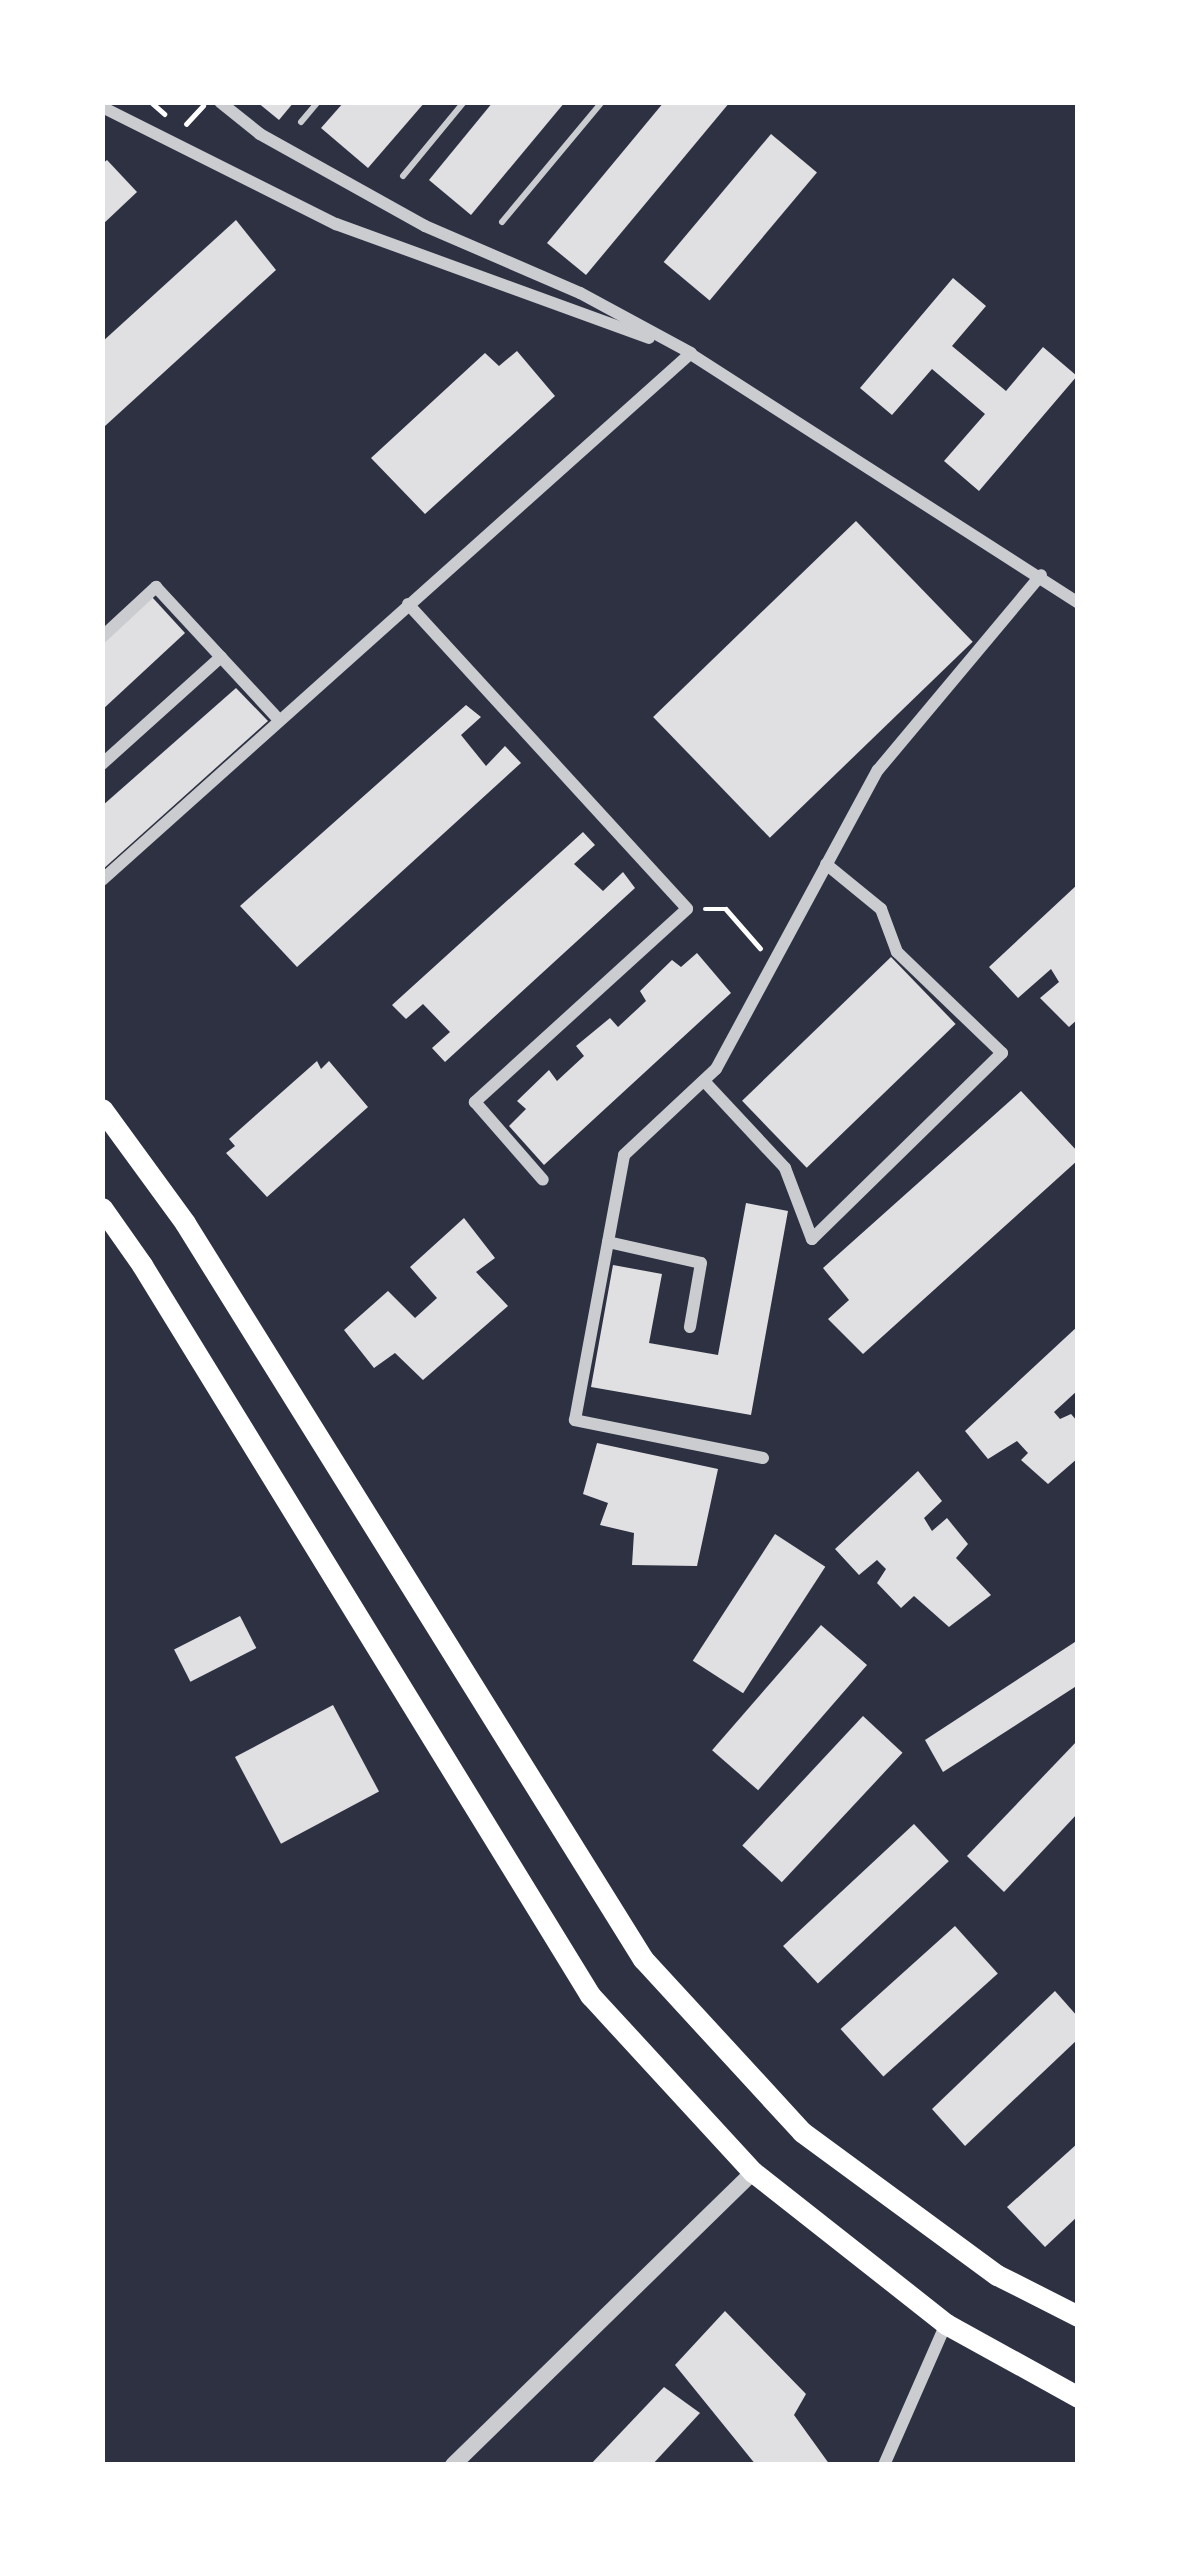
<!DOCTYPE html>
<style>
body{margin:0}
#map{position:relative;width:1180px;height:2567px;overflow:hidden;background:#2d3142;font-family:Figtree,sans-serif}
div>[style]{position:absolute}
.building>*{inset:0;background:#e0e0e3;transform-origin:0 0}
.path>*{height:4.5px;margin:-2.25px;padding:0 2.25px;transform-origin:2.25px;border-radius:2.25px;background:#fff}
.service>*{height:6px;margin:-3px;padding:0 3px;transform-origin:3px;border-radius:3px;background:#caccd0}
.minor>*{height:12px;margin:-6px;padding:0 6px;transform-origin:6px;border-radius:6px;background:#caccd0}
.tertiary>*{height:16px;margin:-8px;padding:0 8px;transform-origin:8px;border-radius:8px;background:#caccd0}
.primary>*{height:21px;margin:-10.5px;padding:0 10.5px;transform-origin:10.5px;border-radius:10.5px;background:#fff}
span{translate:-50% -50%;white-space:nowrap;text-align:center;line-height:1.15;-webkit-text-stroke:9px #fff;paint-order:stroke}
.frame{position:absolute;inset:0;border:105px solid #fff;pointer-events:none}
</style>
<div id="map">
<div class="building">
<i style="clip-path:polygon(257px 102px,294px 102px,279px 120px)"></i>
<i style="clip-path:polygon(344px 102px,425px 102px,368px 168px,321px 128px)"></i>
<i style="clip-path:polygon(493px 102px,565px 102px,471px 215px,429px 180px)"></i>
<i style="clip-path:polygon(664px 102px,730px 102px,586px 275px,547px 243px)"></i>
<i style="left:771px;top:134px;width:60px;height:167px;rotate:40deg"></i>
<i style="clip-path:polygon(107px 160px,137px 192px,102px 225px,102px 164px)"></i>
<i style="clip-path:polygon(236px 220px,276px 270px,105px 426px,102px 342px)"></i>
<i style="clip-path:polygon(953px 278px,986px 306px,952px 346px,1006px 391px,1043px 347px,1077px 376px,979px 491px,944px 461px,985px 414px,932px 369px,892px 415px,860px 388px)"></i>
<i style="clip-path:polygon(517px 351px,555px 396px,425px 514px,371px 458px,485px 353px,499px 366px)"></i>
<i style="left:856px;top:521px;width:168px;height:282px;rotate:46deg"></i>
<i style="clip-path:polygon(152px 597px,185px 633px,102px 710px,102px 642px)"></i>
<i style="clip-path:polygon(236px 688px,268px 721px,102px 870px,102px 806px)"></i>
<i style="clip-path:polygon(466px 705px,481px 717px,461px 735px,486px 766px,505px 746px,521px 763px,297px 967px,240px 906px)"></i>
<i style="clip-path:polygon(583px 832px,595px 845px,574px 864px,603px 891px,623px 872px,635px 888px,445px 1062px,432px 1048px,450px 1032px,423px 1004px,406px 1019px,392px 1005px)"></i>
<i style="clip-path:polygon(1078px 884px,1078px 1019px,1069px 1027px,1040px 998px,1059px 982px,1051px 969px,1018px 998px,989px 967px)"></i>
<i style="clip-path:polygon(697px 953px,731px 993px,544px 1165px,509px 1126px,526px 1109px,517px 1101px,549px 1070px,557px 1081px,584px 1056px,576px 1046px,610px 1018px,618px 1027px,646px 1001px,640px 991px,672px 960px,681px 967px)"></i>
<i style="left:891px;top:957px;width:93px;height:207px;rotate:46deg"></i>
<i style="clip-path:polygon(317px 1061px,321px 1069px,329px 1061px,368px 1107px,267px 1197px,226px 1153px,235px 1146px,229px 1139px)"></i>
<i style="clip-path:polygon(1021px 1091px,1078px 1152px,1078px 1160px,863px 1354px,828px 1319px,849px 1300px,823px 1268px)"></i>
<i style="clip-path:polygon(746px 1203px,788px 1211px,751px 1415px,591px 1387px,613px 1265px,662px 1274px,649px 1343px,718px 1355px)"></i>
<i style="clip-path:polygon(464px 1218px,495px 1258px,476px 1272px,508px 1306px,423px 1380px,395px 1353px,374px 1368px,344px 1330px,388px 1291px,415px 1318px,437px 1298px,410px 1267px)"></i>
<i style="clip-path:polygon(1078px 1326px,1078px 1390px,1054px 1412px,1060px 1419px,1071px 1414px,1078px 1422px,1078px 1458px,1048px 1484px,1021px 1460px,1028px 1453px,1017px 1441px,988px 1459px,965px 1431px)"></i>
<i style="clip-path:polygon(597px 1443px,718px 1469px,697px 1566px,632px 1565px,634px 1533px,600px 1525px,608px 1503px,583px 1494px)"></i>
<i style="clip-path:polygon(918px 1471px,942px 1501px,924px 1518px,932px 1531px,947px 1518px,968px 1544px,956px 1558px,991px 1595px,949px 1627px,914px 1596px,901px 1608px,877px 1583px,886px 1569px,877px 1560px,859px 1575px,835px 1549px)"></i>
<i style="left:775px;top:1534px;width:60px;height:151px;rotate:33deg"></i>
<i style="left:240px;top:1616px;width:36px;height:74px;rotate:63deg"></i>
<i style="left:821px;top:1625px;width:61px;height:166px;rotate:41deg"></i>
<i style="clip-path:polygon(1078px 1640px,1078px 1685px,943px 1772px,925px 1740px)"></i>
<i style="left:333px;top:1705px;width:98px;height:111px;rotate:62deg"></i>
<i style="left:863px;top:1716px;width:54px;height:177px;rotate:43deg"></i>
<i style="clip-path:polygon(1078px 1740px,1078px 1813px,1004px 1892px,967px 1856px)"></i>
<i style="left:914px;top:1824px;width:51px;height:179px;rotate:47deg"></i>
<i style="left:955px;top:1926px;width:64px;height:154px;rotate:48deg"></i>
<i style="clip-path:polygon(1055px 1991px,1078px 2017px,1078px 2039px,965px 2146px,932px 2109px)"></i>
<i style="clip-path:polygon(1078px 2143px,1078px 2216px,1045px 2247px,1007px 2207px)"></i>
<i style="clip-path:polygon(725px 2311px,806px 2394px,794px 2415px,830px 2465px,756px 2465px,675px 2365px)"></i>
<i style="clip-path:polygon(664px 2387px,700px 2413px,652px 2465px,590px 2465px)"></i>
</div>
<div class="path">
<i style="left:151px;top:102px;width:18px;rotate:41deg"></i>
<i style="left:186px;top:124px;width:25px;rotate:-47deg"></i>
<i style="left:705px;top:909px;width:21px"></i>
<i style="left:726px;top:909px;width:52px;rotate:48.9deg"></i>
</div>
<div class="service">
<i style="left:301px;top:122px;width:26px;rotate:-50deg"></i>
<i style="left:403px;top:176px;width:96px;rotate:-50.5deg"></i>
<i style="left:502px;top:222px;width:156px;rotate:-50.2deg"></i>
</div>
<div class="minor">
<i style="left:102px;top:107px;width:262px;rotate:26.6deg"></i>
<i style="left:336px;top:224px;width:333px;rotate:20deg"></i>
<i style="left:686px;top:351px;width:466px;rotate:32.7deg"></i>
<i style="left:408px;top:604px;width:413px;rotate:47.5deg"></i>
<i style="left:687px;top:909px;width:287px;rotate:137.7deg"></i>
<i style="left:475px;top:1102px;width:103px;rotate:48.9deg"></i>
<i style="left:102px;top:637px;width:74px;rotate:-42.8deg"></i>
<i style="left:156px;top:587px;width:181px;rotate:47.2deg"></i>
<i style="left:102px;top:764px;width:160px;rotate:-42deg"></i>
<i style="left:102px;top:880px;width:790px;rotate:-41.82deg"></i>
<i style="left:691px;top:353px;width:126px;rotate:-151.6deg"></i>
<i style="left:580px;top:293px;width:169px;rotate:-156.6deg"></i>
<i style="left:425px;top:226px;width:189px;rotate:-150.9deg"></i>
<i style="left:260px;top:134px;width:51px;rotate:-141.3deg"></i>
<i style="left:704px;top:1081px;width:119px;rotate:47deg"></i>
<i style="left:785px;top:1168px;width:76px;rotate:69.2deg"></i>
<i style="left:812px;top:1239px;width:266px;rotate:-44.4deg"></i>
<i style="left:1002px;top:1053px;width:146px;rotate:-136.1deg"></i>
<i style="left:897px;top:952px;width:46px;rotate:-110.4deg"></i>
<i style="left:881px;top:909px;width:71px;rotate:-140.7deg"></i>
<i style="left:608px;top:1242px;width:95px;rotate:12.7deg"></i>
<i style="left:701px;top:1263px;width:65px;rotate:99.8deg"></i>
<i style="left:763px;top:1458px;width:192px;rotate:-168.6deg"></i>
<i style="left:575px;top:1420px;width:269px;rotate:-79.5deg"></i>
<i style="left:624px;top:1155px;width:126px;rotate:-43.1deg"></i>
<i style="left:716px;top:1069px;width:340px;rotate:-61.6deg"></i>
<i style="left:878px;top:770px;width:254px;rotate:-50.1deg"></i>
<i style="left:884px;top:2465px;width:154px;rotate:-66.3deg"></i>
</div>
<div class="tertiary">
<i style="left:453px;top:2465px;width:419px;rotate:-44.3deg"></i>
</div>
<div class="primary">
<i style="left:102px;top:1109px;width:141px;rotate:53.9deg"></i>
<i style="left:185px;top:1223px;width:867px;rotate:58.11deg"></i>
<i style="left:643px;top:1959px;width:235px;rotate:47.4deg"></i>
<i style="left:802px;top:2132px;width:242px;rotate:36.3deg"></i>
<i style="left:997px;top:2275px;width:91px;rotate:26.8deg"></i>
<i style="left:102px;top:1208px;width:70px;rotate:54.9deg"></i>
<i style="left:142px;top:1265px;width:857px;rotate:58.46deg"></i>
<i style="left:590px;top:1995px;width:241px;rotate:47.4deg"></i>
<i style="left:753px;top:2172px;width:246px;rotate:38.2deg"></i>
<i style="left:946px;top:2324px;width:151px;rotate:28.9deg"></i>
</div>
<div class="frame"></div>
</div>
